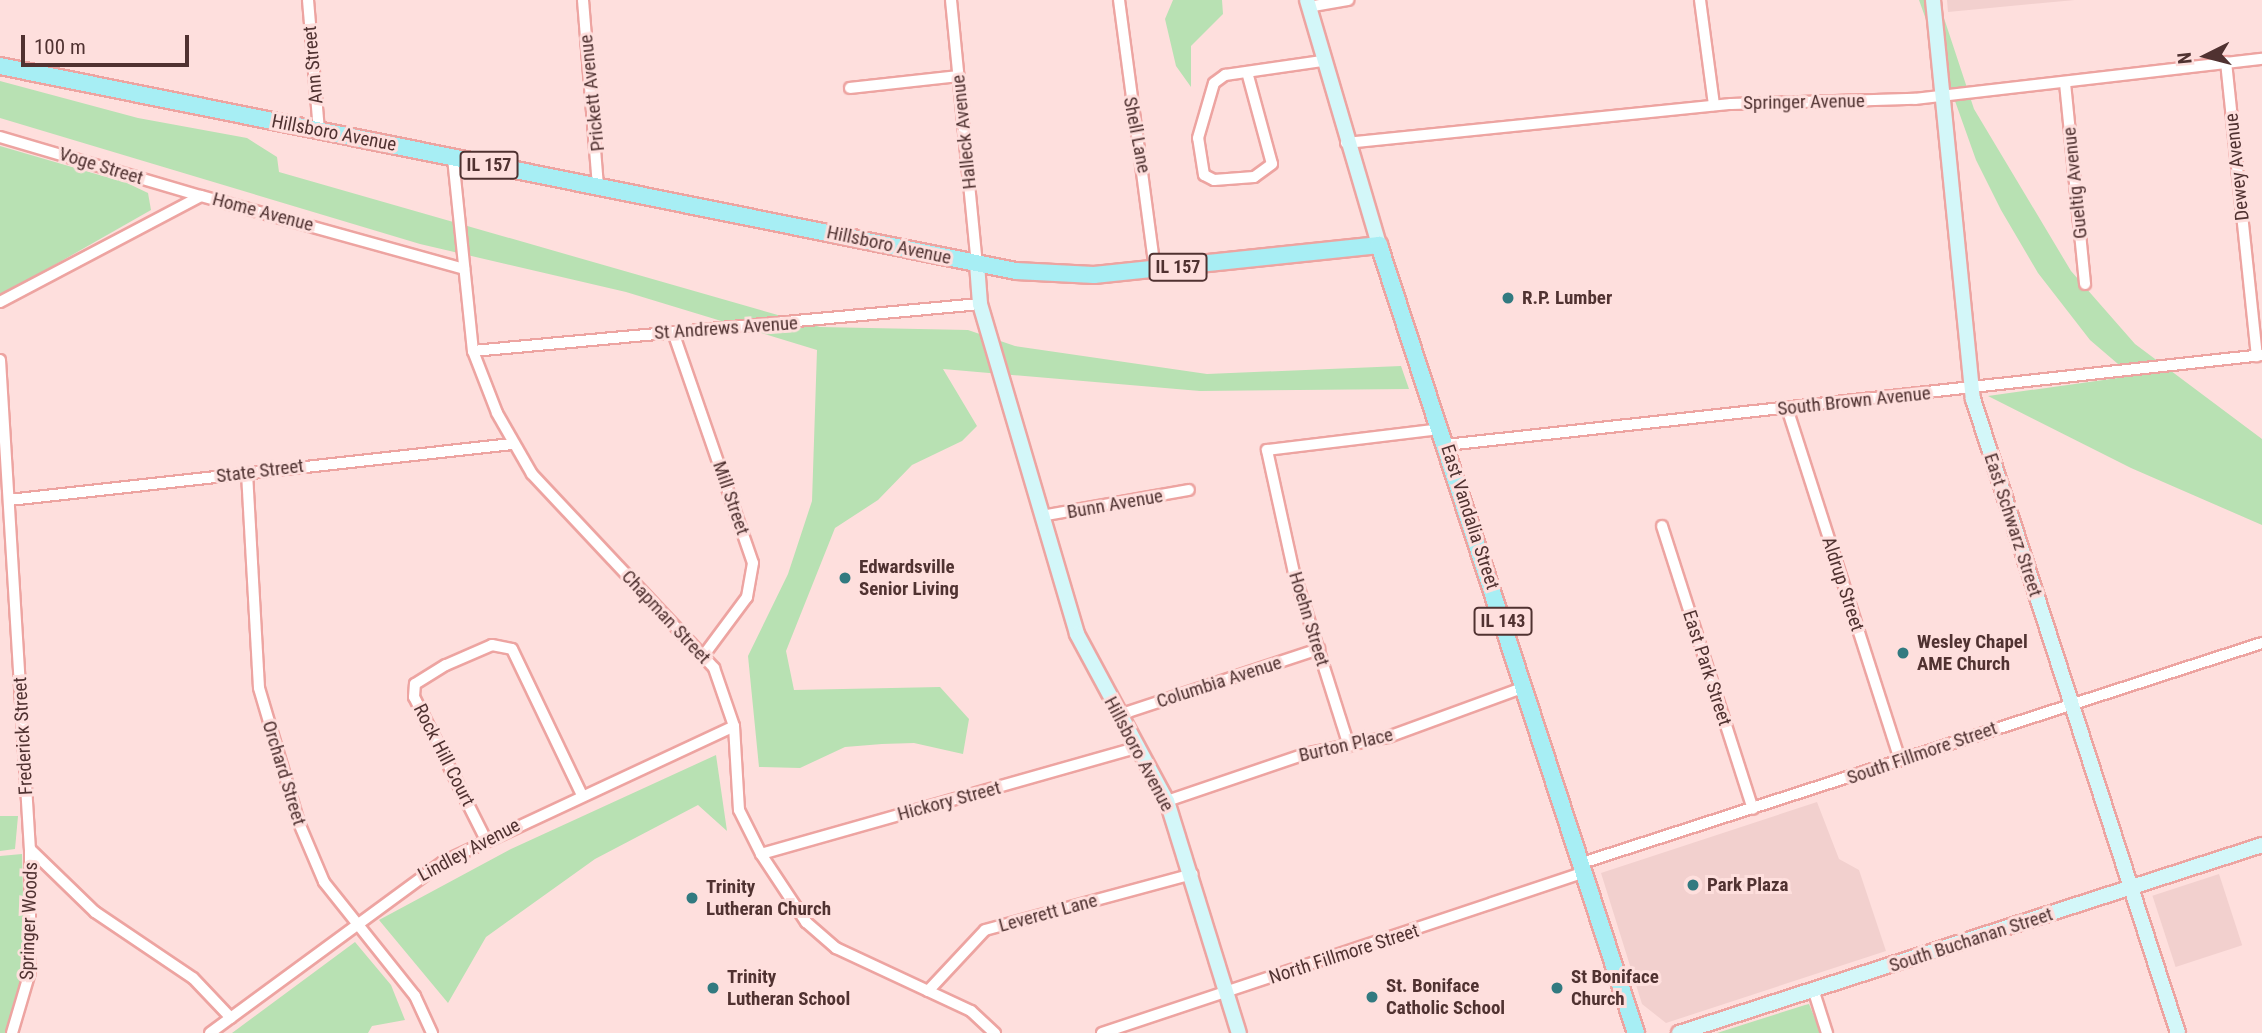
<!DOCTYPE html>
<style>
body{margin:0}
#map{position:relative;width:2262px;height:1033px;overflow:hidden;background:#fedfdd;font-family:"Roboto Condensed",sans-serif}
div>[style]{position:absolute}
.built>*{inset:0;background:#f2d0ce;transform-origin:0 0}
.green>*{inset:0;background:#b8e1b3}
.roads{filter:drop-shadow(2px 0 #eda4a1) drop-shadow(-2px 0 #eda4a1) drop-shadow(0 2px #eda4a1) drop-shadow(0 -2px #eda4a1)}
.street>*{height:10px;margin:-5px;padding:0 5px;transform-origin:5px;border-radius:5px;background:#fff}
.secondary>*{height:14px;margin:-7px;padding:0 7px;transform-origin:7px;border-radius:7px;background:#d3f7f9}
.primary>*{height:16px;margin:-8px;padding:0 8px;transform-origin:8px;border-radius:8px;background:#a7eef4}
.dots>*{width:19px;height:19px;translate:-50% -50%;box-sizing:border-box;border:4px solid #fedfdd;border-radius:50%}
span{translate:-50% -50%;white-space:nowrap;text-align:center;line-height:1.15;-webkit-text-stroke:6px #fedfdd;paint-order:stroke}
.shield-label span{padding:2px 5px;background:#fedfdd;border:2px solid;border-radius:5px;-webkit-text-stroke-width:0}
.shield-label{font-size:18px;color:#503231;font-weight:700}
.street-label{font-size:19px;color:#503231}
.poi-label{font-size:19px;color:#503231;font-weight:700}
.left{translate:0 -50%;text-align:left}
.north{position:absolute;left:2171px;top:21px;width:70px;height:70px;-webkit-text-stroke:5px #fedfdd;paint-order:stroke;rotate:264deg;font-size:19px;font-weight:700;line-height:28px;text-align:center;color:#503231}
.north::after{content:'';display:block;margin:auto;width:24px;height:32px;background:#503231;clip-path:polygon(50% 0,100% 100%,50% 72%,0 100%)}
.scale{position:absolute;left:21px;top:35px;width:168px;height:32px;box-sizing:border-box;border:4px solid #503231;border-top:0;padding-left:9px;font-size:21px;line-height:24px;white-space:nowrap;color:#503231;-webkit-text-stroke:5px #fedfdd;paint-order:stroke}
</style>
<div id="map">
<div class="built">
<i style="clip-path:polygon(1947px 0,2075px 0,1948px 12px)"></i>
<i style="clip-path:polygon(1817px 802px,1839px 859px,1859px 870px,1886px 951px,1666px 1023px,1642px 1004px,1601px 873px)"></i>
<i style="left:2219px;top:874px;width:75px;height:70px;rotate:72deg"></i>
</div>
<div class="green">
<i style="clip-path:polygon(1173px 0,1222px 0,1223px 14px,1191px 46px,1191px 87px,1176px 66px,1165px 19px)"></i>
<i style="clip-path:polygon(1919px 0,1938px 0,1974px 109px,2071px 271px,2135px 344px,2262px 439px,2262px 525px,2131px 468px,1988px 396px,2132px 376px,2090px 340px,2038px 273px,2001px 210px,1976px 160px)"></i>
<i style="clip-path:polygon(0 81px,138px 118px,247px 138px,277px 157px,279px 172px,820px 327px,968px 330px,1015px 346px,1207px 374px,1401px 366px,1409px 389px,1200px 391px,943px 369px,977px 426px,962px 441px,912px 465px,878px 500px,835px 528px,786px 651px,794px 690px,940px 687px,969px 719px,963px 754px,914px 743px,882px 744px,845px 747px,800px 768px,759px 767px,748px 656px,788px 574px,812px 501px,817px 350px,626px 292px,420px 244px,0 118px)"></i>
<i style="clip-path:polygon(0 146px,127px 183px,148px 193px,151px 210px,0 296px)"></i>
<i style="clip-path:polygon(716px 755px,727px 831px,698px 805px,595px 859px,486px 937px,448px 1003px,379px 920px,511px 849px)"></i>
<i style="clip-path:polygon(0 816px,18px 816px,15px 849px,0 851px)"></i>
<i style="clip-path:polygon(22px 854px,25px 974px,6px 1033px,0 1033px,0 856px)"></i>
<i style="clip-path:polygon(355px 942px,391px 985px,405px 1020px,372px 1026px,368px 1033px,232px 1033px)"></i>
<i style="clip-path:polygon(1809px 1004px,1821px 1033px,1717px 1033px,1805px 1005px)"></i>
</div>
<div class="roads">
<div class="street">
<i style="left:308px;top:0;width:130px;rotate:85.2deg"></i>
<i style="left:583px;top:0;width:187px;rotate:85.4deg"></i>
<i style="left:951px;top:0;width:265px;rotate:84.4deg"></i>
<i style="left:1119px;top:0;width:271px;rotate:82.4deg"></i>
<i style="left:1700px;top:0;width:106px;rotate:82.4deg"></i>
<i style="left:1308px;top:7px;width:41px;rotate:-9.9deg"></i>
<i style="left:2226px;top:62px;width:296px;rotate:84deg"></i>
<i style="left:1247px;top:72px;width:95px;rotate:74.8deg"></i>
<i style="left:1272px;top:164px;width:22px;rotate:144deg"></i>
<i style="left:1254px;top:177px;width:40px;rotate:175.7deg"></i>
<i style="left:1214px;top:180px;width:11px;rotate:-153deg"></i>
<i style="left:1204px;top:175px;width:37px;rotate:-99deg"></i>
<i style="left:1198px;top:138px;width:57px;rotate:-73.8deg"></i>
<i style="left:1214px;top:83px;width:14px;rotate:-36deg"></i>
<i style="left:1225px;top:75px;width:98px;rotate:-8.2deg"></i>
<i style="left:2065px;top:83px;width:202px;rotate:84.3deg"></i>
<i style="left:850px;top:88px;width:109px;rotate:-6.3deg"></i>
<i style="left:0;top:137px;width:209px;rotate:16.4deg"></i>
<i style="left:1346px;top:143px;width:387px;rotate:-5.8deg"></i>
<i style="left:1731px;top:104px;width:184px;rotate:-1.6deg"></i>
<i style="left:1915px;top:99px;width:349px;rotate:-6.6deg"></i>
<i style="left:453px;top:158px;width:194px;rotate:84.1deg"></i>
<i style="left:473px;top:351px;width:66px;rotate:68.8deg"></i>
<i style="left:497px;top:413px;width:70px;rotate:60.2deg"></i>
<i style="left:532px;top:474px;width:266px;rotate:46.8deg"></i>
<i style="left:714px;top:668px;width:61px;rotate:71deg"></i>
<i style="left:734px;top:726px;width:84px;rotate:86.6deg"></i>
<i style="left:739px;top:810px;width:49px;rotate:63.4deg"></i>
<i style="left:761px;top:854px;width:82px;rotate:56.5deg"></i>
<i style="left:806px;top:922px;width:40px;rotate:41deg"></i>
<i style="left:836px;top:948px;width:149px;rotate:25deg"></i>
<i style="left:971px;top:1011px;width:33px;rotate:43deg"></i>
<i style="left:0;top:302px;width:227px;rotate:-27.8deg"></i>
<i style="left:201px;top:196px;width:273px;rotate:15.5deg"></i>
<i style="left:673px;top:332px;width:244px;rotate:70.9deg"></i>
<i style="left:753px;top:563px;width:35px;rotate:100deg"></i>
<i style="left:747px;top:597px;width:72px;rotate:126.6deg"></i>
<i style="left:473px;top:351px;width:509px;rotate:-5.3deg"></i>
<i style="left:0;top:360px;width:490px;rotate:86.5deg"></i>
<i style="left:30px;top:849px;width:91px;rotate:44.1deg"></i>
<i style="left:95px;top:912px;width:118px;rotate:34deg"></i>
<i style="left:193px;top:978px;width:55px;rotate:46.5deg"></i>
<i style="left:1787px;top:408px;width:370px;rotate:72.2deg"></i>
<i style="left:1446px;top:445px;width:821px;rotate:-6.29deg"></i>
<i style="left:247px;top:473px;width:215px;rotate:86.8deg"></i>
<i style="left:259px;top:688px;width:141px;rotate:73.5deg"></i>
<i style="left:299px;top:823px;width:64px;rotate:67deg"></i>
<i style="left:324px;top:882px;width:146px;rotate:51.4deg"></i>
<i style="left:415px;top:996px;width:41px;rotate:65.3deg"></i>
<i style="left:9px;top:500px;width:506px;rotate:-6.35deg"></i>
<i style="left:1041px;top:516px;width:150px;rotate:-10deg"></i>
<i style="left:1662px;top:526px;width:297px;rotate:72.2deg"></i>
<i style="left:1119px;top:715px;width:211px;rotate:-18.3deg"></i>
<i style="left:1349px;top:746px;width:182px;rotate:-107.6deg"></i>
<i style="left:1294px;top:573px;width:126px;rotate:-102.4deg"></i>
<i style="left:1267px;top:450px;width:175px;rotate:-6.9deg"></i>
<i style="left:1167px;top:801px;width:146px;rotate:-18.8deg"></i>
<i style="left:1305px;top:754px;width:85px;rotate:-11.6deg"></i>
<i style="left:1388px;top:737px;width:146px;rotate:-20.1deg"></i>
<i style="left:486px;top:840px;width:160px;rotate:-116.7deg"></i>
<i style="left:414px;top:697px;width:13px;rotate:-86deg"></i>
<i style="left:415px;top:684px;width:36px;rotate:-32deg"></i>
<i style="left:446px;top:665px;width:50px;rotate:-23.5deg"></i>
<i style="left:492px;top:645px;width:20px;rotate:11deg"></i>
<i style="left:512px;top:649px;width:160px;rotate:64.4deg"></i>
<i style="left:761px;top:854px;width:392px;rotate:-15.8deg"></i>
<i style="left:1582px;top:863px;width:715px;rotate:-17.93deg"></i>
<i style="left:928px;top:991px;width:83px;rotate:-46.9deg"></i>
<i style="left:985px;top:930px;width:215px;rotate:-15.1deg"></i>
<i style="left:1814px;top:992px;width:43px;rotate:72.4deg"></i>
<i style="left:12px;top:1033px;width:64px;rotate:-73.6deg"></i>
<i style="left:30px;top:972px;width:123px;rotate:-90deg"></i>
<i style="left:210px;top:1033px;width:289px;rotate:-36.3deg"></i>
<i style="left:443px;top:862px;width:321px;rotate:-25deg"></i>
<i style="left:1102px;top:1033px;width:509px;rotate:-18.43deg"></i>
</div>
<div class="secondary">
<i style="left:1307px;top:0;width:255px;rotate:73.6deg"></i>
<i style="left:1933px;top:0;width:401px;rotate:84.3deg"></i>
<i style="left:1973px;top:399px;width:666px;rotate:72.08deg"></i>
<i style="left:977px;top:264px;width:40px;rotate:85.7deg"></i>
<i style="left:980px;top:304px;width:344px;rotate:73.6deg"></i>
<i style="left:1077px;top:634px;width:190px;rotate:61.7deg"></i>
<i style="left:1167px;top:801px;width:243px;rotate:72.8deg"></i>
<i style="left:1679px;top:1033px;width:613px;rotate:-17.87deg"></i>
</div>
<div class="primary">
<i style="left:0;top:66px;width:1036px;rotate:11.41deg"></i>
<i style="left:1016px;top:271px;width:78px;rotate:2.9deg"></i>
<i style="left:1094px;top:275px;width:287px;rotate:-6deg"></i>
<i style="left:1379px;top:245px;width:829px;rotate:71.94deg"></i>
</div>
</div>
<div class="dots">
<i style="left:1508px;top:298px;background:#327a80"></i>
<i style="left:845px;top:578px;background:#327a80"></i>
<i style="left:1903px;top:653px;background:#327a80"></i>
<i style="left:1693px;top:885px;background:#327a80"></i>
<i style="left:692px;top:898px;background:#327a80"></i>
<i style="left:713px;top:988px;background:#327a80"></i>
<i style="left:1557px;top:988px;background:#327a80"></i>
<i style="left:1372px;top:997px;background:#327a80"></i>
</div>
<div class="shield-label">
<span style="left:489px;top:165px">IL 157</span>
<span style="left:1178px;top:267px">IL 157</span>
<span style="left:1503px;top:621px">IL 143</span>
</div>
<div class="street-label">
<span style="left:313px;top:65px;rotate:-95deg">Ann Street</span>
<span style="left:592px;top:93px;rotate:-96deg">Prickett Avenue</span>
<span style="left:1804px;top:102px;rotate:-1deg">Springer Avenue</span>
<span style="left:964px;top:132px;rotate:-96deg">Halleck Avenue</span>
<span style="left:334px;top:133px;rotate:11deg">Hillsboro Avenue</span>
<span style="left:1137px;top:135px;rotate:79deg">Shell Lane</span>
<span style="left:101px;top:166px;rotate:17deg">Voge Street</span>
<span style="left:2237px;top:167px;rotate:-96deg">Dewey Avenue</span>
<span style="left:2075px;top:183px;rotate:-96deg">Gueltig Avenue</span>
<span style="left:263px;top:212px;rotate:15deg">Home Avenue</span>
<span style="left:889px;top:245px;rotate:12deg">Hillsboro Avenue</span>
<span style="left:726px;top:328px;rotate:-4deg">St Andrews Avenue</span>
<span style="left:1854px;top:401px;rotate:-6deg">South Brown Avenue</span>
<span style="left:260px;top:471px;rotate:-7deg">State Street</span>
<span style="left:731px;top:498px;rotate:71deg">Mill Street</span>
<span style="left:1115px;top:504px;rotate:-10deg">Bunn Avenue</span>
<span style="left:1470px;top:517px;rotate:72deg">East Vandalia Street</span>
<span style="left:2013px;top:525px;rotate:72deg">East Schwarz Street</span>
<span style="left:1843px;top:584px;rotate:72deg">Aldrup Street</span>
<span style="left:666px;top:617px;rotate:47deg">Chapman Street</span>
<span style="left:1309px;top:619px;rotate:73deg">Hoehn Street</span>
<span style="left:1707px;top:668px;rotate:72deg">East Park Street</span>
<span style="left:1219px;top:682px;rotate:-18deg">Columbia Avenue</span>
<span style="left:23px;top:736px;rotate:-93deg">Frederick Street</span>
<span style="left:1346px;top:745px;rotate:-13deg">Burton Place</span>
<span style="left:1922px;top:753px;rotate:-19deg">South Fillmore Street</span>
<span style="left:1139px;top:754px;rotate:62deg">Hillsboro Avenue</span>
<span style="left:444px;top:755px;rotate:63deg">Rock Hill Court</span>
<span style="left:284px;top:773px;rotate:73deg">Orchard Street</span>
<span style="left:949px;top:801px;rotate:-15deg">Hickory Street</span>
<span style="left:469px;top:850px;rotate:-28deg">Lindley Avenue</span>
<span style="left:1048px;top:913px;rotate:-15deg">Leverett Lane</span>
<span style="left:29px;top:921px;rotate:-88deg">Springer Woods</span>
<span style="left:1971px;top:940px;rotate:-18deg">South Buchanan Street</span>
<span style="left:1344px;top:954px;rotate:-18deg">North Fillmore Street</span>
</div>
<div class="poi-label">
<span class="left" style="left:1522px;top:298px">R.P. Lumber</span>
<span class="left" style="left:859px;top:578px">Edwardsville<br>Senior Living</span>
<span class="left" style="left:1917px;top:653px">Wesley Chapel<br>AME Church</span>
<span class="left" style="left:1707px;top:885px">Park Plaza</span>
<span class="left" style="left:706px;top:898px">Trinity<br>Lutheran Church</span>
<span class="left" style="left:727px;top:988px">Trinity<br>Lutheran School</span>
<span class="left" style="left:1571px;top:988px">St Boniface<br>Church</span>
<span class="left" style="left:1386px;top:997px">St. Boniface<br>Catholic School</span>
</div>
<div class="north">N</div>
<div class="scale">100 m</div>
</div>
